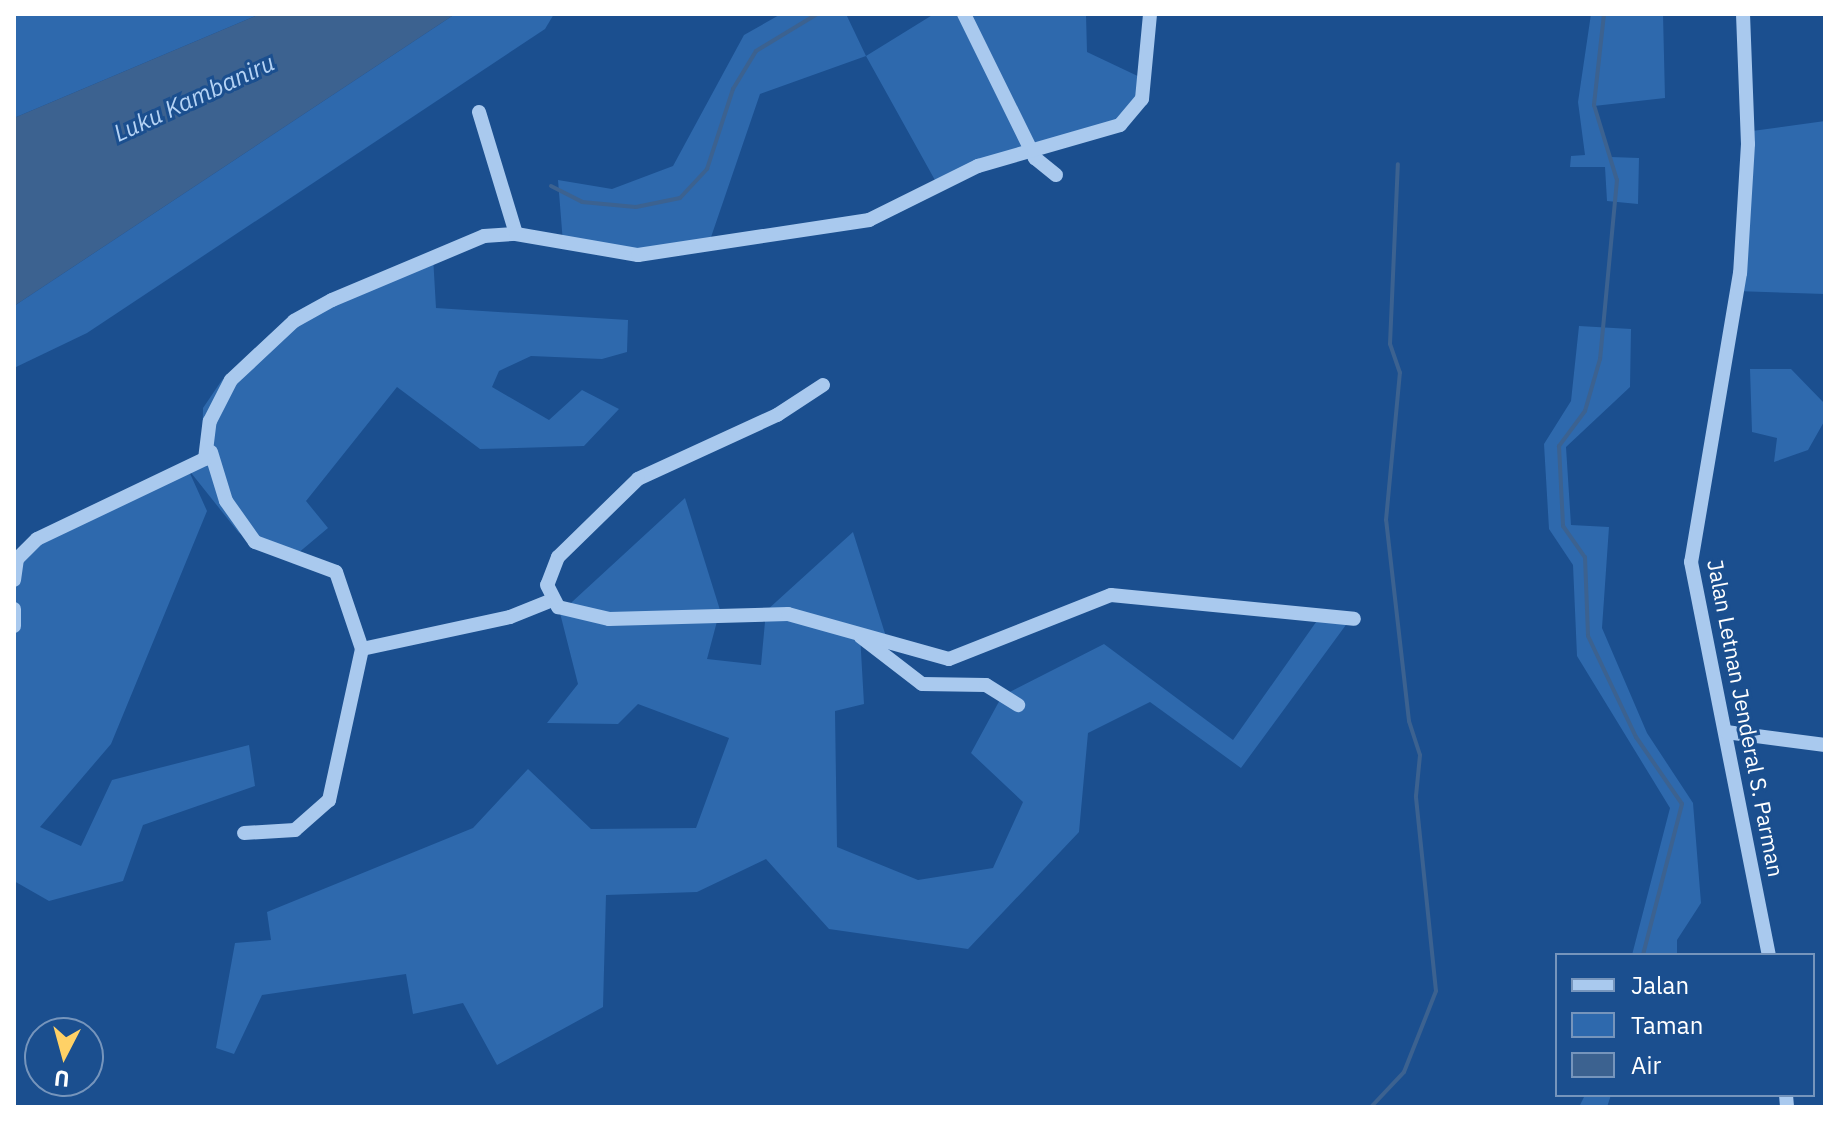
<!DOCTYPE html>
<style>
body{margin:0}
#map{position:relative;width:1839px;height:1121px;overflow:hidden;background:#1b4f8f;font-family:"IBM Plex Sans",sans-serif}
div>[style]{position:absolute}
.green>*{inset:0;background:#2e69ad}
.water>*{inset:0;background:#3c6290}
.stream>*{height:4px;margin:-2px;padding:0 2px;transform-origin:2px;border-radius:2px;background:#3c6290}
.minor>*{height:14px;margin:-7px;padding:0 7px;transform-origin:7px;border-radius:7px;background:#a9c9ee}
span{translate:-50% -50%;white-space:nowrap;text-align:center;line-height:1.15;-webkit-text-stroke:6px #1b4f8f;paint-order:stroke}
.street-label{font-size:22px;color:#fff}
.water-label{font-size:24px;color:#b5d3f5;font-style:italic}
.frame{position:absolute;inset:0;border:16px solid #fff;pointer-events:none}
.legend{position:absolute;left:1555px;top:953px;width:260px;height:144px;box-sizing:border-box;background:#1b4f8f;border:2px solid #7695bc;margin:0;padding:10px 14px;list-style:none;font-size:24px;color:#fff}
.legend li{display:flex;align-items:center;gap:16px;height:40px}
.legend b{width:40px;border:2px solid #7695bc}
.north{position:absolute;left:24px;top:1017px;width:80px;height:80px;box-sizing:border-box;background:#1b4f8f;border:2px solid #7695bc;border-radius:50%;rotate:186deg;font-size:22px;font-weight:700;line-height:32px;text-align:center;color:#fff}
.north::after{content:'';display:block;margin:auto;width:28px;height:36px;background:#ffd166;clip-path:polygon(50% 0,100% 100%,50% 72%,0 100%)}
</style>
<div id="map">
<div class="green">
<i style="clip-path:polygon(14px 14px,260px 14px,14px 118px)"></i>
<i style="clip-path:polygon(455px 14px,554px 14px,545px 29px,87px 333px,14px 368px,14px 306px)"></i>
<i style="clip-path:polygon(781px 14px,846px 14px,866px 56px,934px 14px,1086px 14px,1087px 52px,1144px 79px,1141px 95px,1116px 123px,936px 182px,866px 56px,760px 94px,709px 243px,637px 251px,563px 243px,558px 180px,612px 189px,673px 166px,744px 35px)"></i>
<i style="clip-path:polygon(1591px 14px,1663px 14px,1665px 98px,1594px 106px,1611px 157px,1639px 158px,1638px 204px,1607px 201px,1605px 167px,1570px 167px,1571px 156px,1585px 155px,1578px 102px)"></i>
<i style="clip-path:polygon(1825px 121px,1825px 294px,1735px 291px,1745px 132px)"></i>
<i style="clip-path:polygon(433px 256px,436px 308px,628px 320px,627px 352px,602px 359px,531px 356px,499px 371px,492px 387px,549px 420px,582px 390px,619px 409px,584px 446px,480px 449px,397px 387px,306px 501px,328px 528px,297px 554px,239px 533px,188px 469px,207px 511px,111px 744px,40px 827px,81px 846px,112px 780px,249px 745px,255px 786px,143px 825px,123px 881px,49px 901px,14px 881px,14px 554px,202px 457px,203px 408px,222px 380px,298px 315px)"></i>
<i style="clip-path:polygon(1579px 326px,1631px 329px,1630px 387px,1566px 447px,1571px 525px,1609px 527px,1602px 628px,1647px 733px,1693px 803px,1701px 903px,1677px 940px,1677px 955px,1632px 955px,1670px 808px,1577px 656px,1573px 565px,1549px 529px,1544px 444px,1571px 401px)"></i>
<i style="clip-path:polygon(1791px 369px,1825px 404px,1825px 420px,1808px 450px,1774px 462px,1777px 438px,1752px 432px,1750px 369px)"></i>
<i style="clip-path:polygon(685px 498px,720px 610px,707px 659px,761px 665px,766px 611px,853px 532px,888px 643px,860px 634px,864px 704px,835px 711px,837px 847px,918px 880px,993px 868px,1023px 802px,971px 753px,1002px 696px,1104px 644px,1233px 740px,1321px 615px,1351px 618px,1241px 768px,1150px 702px,1088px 733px,1079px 832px,968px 949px,829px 929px,766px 859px,697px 892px,606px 895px,603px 1007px,497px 1065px,463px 1003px,413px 1014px,406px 974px,262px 995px,234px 1054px,216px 1048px,235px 943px,271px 940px,267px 912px,473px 828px,528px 769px,591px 829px,696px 828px,729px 738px,638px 704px,618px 724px,547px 723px,578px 684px,560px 613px)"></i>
<i style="clip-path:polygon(1585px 1095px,1611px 1095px,1607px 1107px,1579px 1107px)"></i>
</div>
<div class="water">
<i style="clip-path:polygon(260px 14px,455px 14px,14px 306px,14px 118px)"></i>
</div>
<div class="stream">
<i style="left:1604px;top:14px;width:92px;rotate:96.3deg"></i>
<i style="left:1594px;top:105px;width:78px;rotate:73deg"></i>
<i style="left:1617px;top:180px;width:180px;rotate:95.4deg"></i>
<i style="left:1600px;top:359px;width:54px;rotate:106.1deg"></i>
<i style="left:1585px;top:411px;width:44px;rotate:126.6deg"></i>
<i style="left:1559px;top:446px;width:80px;rotate:87.1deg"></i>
<i style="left:1563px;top:526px;width:38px;rotate:55deg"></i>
<i style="left:1585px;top:557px;width:79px;rotate:87.8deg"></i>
<i style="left:1588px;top:636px;width:112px;rotate:64.6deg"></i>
<i style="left:1636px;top:737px;width:81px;rotate:55.5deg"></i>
<i style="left:1682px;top:804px;width:156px;rotate:104.5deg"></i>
<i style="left:551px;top:186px;width:35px;rotate:27deg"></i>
<i style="left:582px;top:202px;width:54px;rotate:5.3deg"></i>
<i style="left:636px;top:207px;width:45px;rotate:-11.6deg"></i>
<i style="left:680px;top:198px;width:40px;rotate:-47deg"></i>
<i style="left:707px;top:169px;width:84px;rotate:-72deg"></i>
<i style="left:733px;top:89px;width:44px;rotate:-58.8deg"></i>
<i style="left:756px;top:51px;width:71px;rotate:-31.2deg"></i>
<i style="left:1371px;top:1107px;width:48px;rotate:-46.7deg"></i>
<i style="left:1404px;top:1072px;width:87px;rotate:-68.4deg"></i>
<i style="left:1436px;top:991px;width:196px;rotate:-95.9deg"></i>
<i style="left:1416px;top:796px;width:41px;rotate:-84.4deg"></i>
<i style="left:1420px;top:755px;width:36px;rotate:-108deg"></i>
<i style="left:1409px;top:721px;width:202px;rotate:-96.5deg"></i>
<i style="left:1386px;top:520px;width:148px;rotate:-84.6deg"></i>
<i style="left:1400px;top:373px;width:31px;rotate:-109deg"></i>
<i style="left:1390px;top:344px;width:180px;rotate:-87.5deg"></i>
</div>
<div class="minor">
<i style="left:964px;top:14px;width:161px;rotate:63.8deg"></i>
<i style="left:1035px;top:158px;width:27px;rotate:39deg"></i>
<i style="left:1743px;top:14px;width:130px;rotate:87.8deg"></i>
<i style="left:1748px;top:144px;width:129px;rotate:93.5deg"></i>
<i style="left:1740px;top:273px;width:293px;rotate:99.6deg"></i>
<i style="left:1691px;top:562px;width:401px;rotate:78.8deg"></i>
<i style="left:479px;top:112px;width:127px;rotate:73.1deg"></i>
<i style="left:823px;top:385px;width:55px;rotate:146.9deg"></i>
<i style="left:777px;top:415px;width:153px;rotate:155.3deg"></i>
<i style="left:638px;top:479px;width:112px;rotate:135.7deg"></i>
<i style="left:558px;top:557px;width:30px;rotate:111deg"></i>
<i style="left:547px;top:585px;width:25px;rotate:63deg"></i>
<i style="left:558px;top:607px;width:52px;rotate:13.2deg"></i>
<i style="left:609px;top:619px;width:179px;rotate:-1.6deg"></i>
<i style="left:788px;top:614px;width:167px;rotate:15.6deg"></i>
<i style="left:949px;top:659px;width:174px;rotate:-21.6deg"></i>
<i style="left:1111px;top:595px;width:244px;rotate:5.6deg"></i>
<i style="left:211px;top:452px;width:51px;rotate:73deg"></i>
<i style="left:226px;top:501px;width:50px;rotate:54.7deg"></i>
<i style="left:255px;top:542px;width:86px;rotate:20.3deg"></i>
<i style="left:336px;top:572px;width:81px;rotate:71.3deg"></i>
<i style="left:362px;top:649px;width:155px;rotate:102.3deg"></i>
<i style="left:329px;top:800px;width:45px;rotate:138.6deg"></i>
<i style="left:295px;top:830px;width:51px;rotate:176.6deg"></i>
<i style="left:14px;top:580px;width:21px;rotate:-82deg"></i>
<i style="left:17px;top:559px;width:28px;rotate:-45deg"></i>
<i style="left:37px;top:539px;width:186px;rotate:-25.5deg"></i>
<i style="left:205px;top:459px;width:38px;rotate:-83deg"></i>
<i style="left:210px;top:421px;width:46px;rotate:-62.9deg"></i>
<i style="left:231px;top:380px;width:86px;rotate:-43.1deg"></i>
<i style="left:294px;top:321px;width:43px;rotate:-28.9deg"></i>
<i style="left:332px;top:300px;width:165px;rotate:-22.8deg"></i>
<i style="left:484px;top:236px;width:32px;rotate:-4deg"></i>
<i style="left:516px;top:234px;width:124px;rotate:9.8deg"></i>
<i style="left:638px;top:255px;width:234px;rotate:-8.6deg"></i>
<i style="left:869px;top:220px;width:122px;rotate:-26.4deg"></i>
<i style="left:978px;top:166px;width:148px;rotate:-16.1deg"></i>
<i style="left:1120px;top:125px;width:34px;rotate:-50deg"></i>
<i style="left:1142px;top:99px;width:85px;rotate:-84.6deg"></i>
<i style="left:14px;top:609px;width:17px;rotate:90deg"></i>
<i style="left:861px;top:637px;width:77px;rotate:37.6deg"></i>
<i style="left:922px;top:684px;width:64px;rotate:0.9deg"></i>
<i style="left:986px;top:685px;width:38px;rotate:32deg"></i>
<i style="left:362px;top:649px;width:151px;rotate:-12.2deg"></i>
<i style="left:510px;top:617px;width:45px;rotate:-22deg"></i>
<i style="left:1726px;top:732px;width:100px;rotate:7.5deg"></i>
<i style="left:1786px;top:1095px;width:12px;rotate:85deg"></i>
</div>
<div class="street-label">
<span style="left:1746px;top:718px;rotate:79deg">Jalan Letnan Jenderal S. Parman</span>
</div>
<div class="water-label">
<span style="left:194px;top:98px;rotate:-25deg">Luku Kambaniru</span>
</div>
<div class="frame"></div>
<ul class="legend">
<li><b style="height:10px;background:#a9c9ee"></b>Jalan</li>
<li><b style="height:22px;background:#2e69ad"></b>Taman</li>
<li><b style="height:22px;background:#3c6290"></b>Air</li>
</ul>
<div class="north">U</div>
</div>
